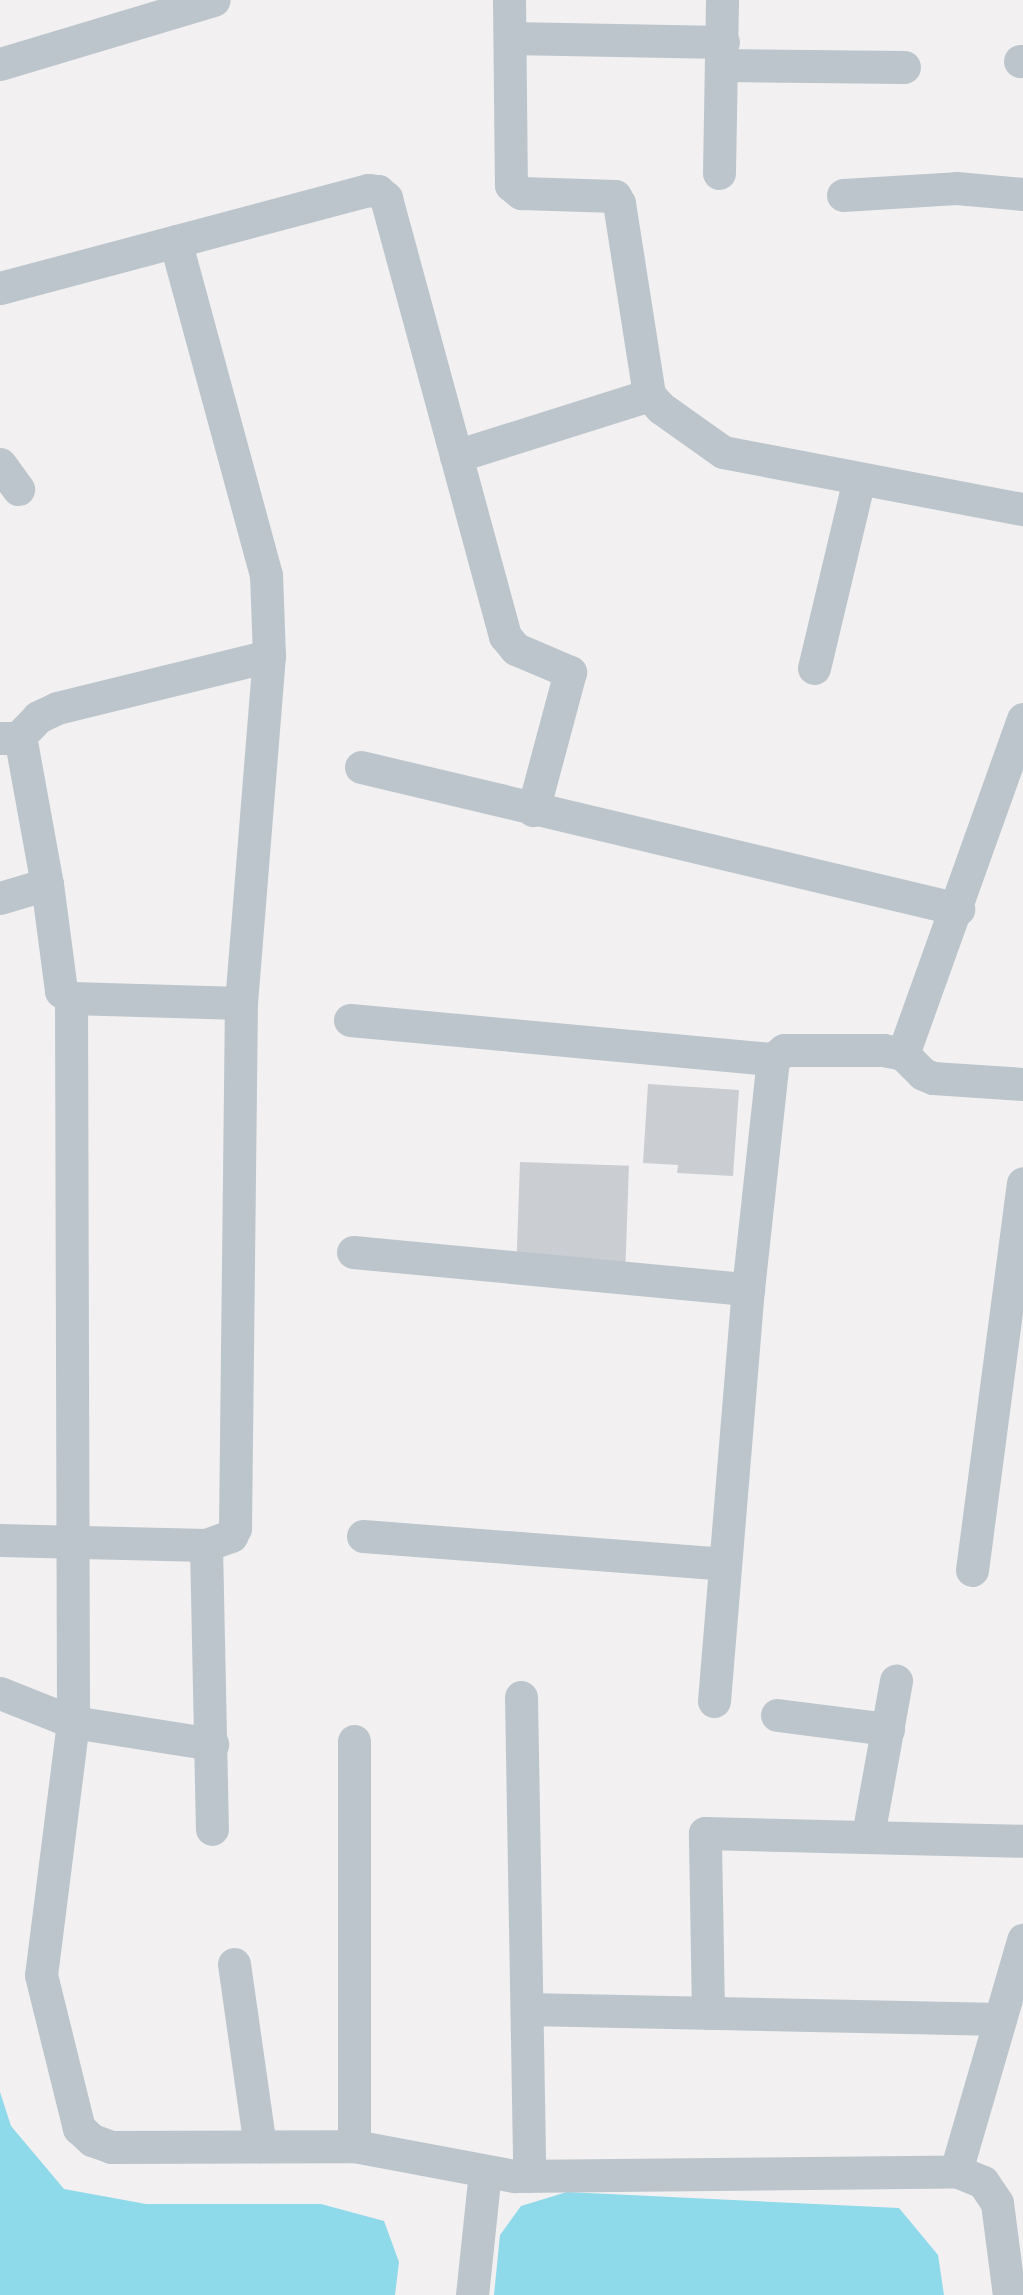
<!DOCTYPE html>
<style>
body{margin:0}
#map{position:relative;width:1023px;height:2295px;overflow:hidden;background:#f2f0f0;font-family:Montserrat,sans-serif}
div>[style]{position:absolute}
.water>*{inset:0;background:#8ed9ea}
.building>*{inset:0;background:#cacdd2;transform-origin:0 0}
.minor>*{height:33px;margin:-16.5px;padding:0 16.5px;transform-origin:16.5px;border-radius:16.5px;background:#bcc5cc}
span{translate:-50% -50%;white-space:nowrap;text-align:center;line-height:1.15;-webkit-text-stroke:6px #fff;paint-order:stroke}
</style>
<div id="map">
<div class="water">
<i style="clip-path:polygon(0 2092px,11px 2126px,64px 2189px,146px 2204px,321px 2204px,384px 2221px,399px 2262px,395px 2295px,0 2295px)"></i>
<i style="clip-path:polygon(567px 2192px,899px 2208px,938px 2255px,944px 2295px,494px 2295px,500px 2235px,521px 2206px)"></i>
</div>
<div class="building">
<i style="clip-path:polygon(648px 1084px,739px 1090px,733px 1176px,677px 1173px,678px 1165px,643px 1163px)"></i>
<i style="left:520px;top:1162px;width:109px;height:102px;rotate:2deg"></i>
</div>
<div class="minor">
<i style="left:509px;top:0;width:185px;rotate:89.4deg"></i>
<i style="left:511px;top:185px;width:13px;rotate:39deg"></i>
<i style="left:521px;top:193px;width:94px;rotate:1.8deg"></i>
<i style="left:615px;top:196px;width:8px;rotate:60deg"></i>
<i style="left:619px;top:203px;width:194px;rotate:81.1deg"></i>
<i style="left:649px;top:395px;width:18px;rotate:47deg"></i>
<i style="left:661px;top:408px;width:76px;rotate:35.4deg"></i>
<i style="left:723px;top:452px;width:305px;rotate:10.8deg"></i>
<i style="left:510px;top:38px;width:213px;rotate:1.1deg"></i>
<i style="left:1020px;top:61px;width:3px"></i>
<i style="left:0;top:64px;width:223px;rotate:-16.7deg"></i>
<i style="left:722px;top:65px;width:182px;rotate:0.6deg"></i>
<i style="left:719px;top:173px;width:173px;rotate:-89deg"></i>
<i style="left:843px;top:195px;width:113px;rotate:-3.5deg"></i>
<i style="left:956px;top:188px;width:67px;rotate:5.1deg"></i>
<i style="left:0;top:288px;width:381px;rotate:-14.9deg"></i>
<i style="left:368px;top:190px;width:10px;rotate:6deg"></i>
<i style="left:378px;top:191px;width:11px;rotate:41deg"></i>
<i style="left:386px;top:198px;width:454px;rotate:74.8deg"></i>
<i style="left:505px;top:636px;width:17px;rotate:50deg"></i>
<i style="left:516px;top:649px;width:59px;rotate:23.1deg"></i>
<i style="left:570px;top:672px;width:143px;rotate:105deg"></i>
<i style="left:456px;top:456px;width:202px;rotate:-17.5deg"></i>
<i style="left:0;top:464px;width:31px;rotate:54deg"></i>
<i style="left:814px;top:668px;width:194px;rotate:-76.6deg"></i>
<i style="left:1023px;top:719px;width:356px;rotate:109.7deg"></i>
<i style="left:903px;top:1054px;width:28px;rotate:45deg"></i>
<i style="left:923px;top:1074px;width:11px;rotate:22deg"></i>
<i style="left:933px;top:1078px;width:90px;rotate:3.8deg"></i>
<i style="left:0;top:738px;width:18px"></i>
<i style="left:18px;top:738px;width:10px;rotate:66deg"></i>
<i style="left:22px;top:747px;width:139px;rotate:79.7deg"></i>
<i style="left:47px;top:884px;width:108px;rotate:82.5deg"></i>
<i style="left:61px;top:991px;width:12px;rotate:35deg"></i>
<i style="left:71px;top:998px;width:170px;rotate:1.7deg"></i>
<i style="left:18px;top:738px;width:29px;rotate:-46deg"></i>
<i style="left:38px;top:717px;width:21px;rotate:-25deg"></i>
<i style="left:57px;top:708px;width:218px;rotate:-13.8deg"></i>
<i style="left:361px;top:767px;width:614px;rotate:13.38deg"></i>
<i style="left:0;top:898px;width:49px;rotate:-16.6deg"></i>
<i style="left:71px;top:998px;width:724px;rotate:89.84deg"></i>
<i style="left:73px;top:1722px;width:255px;rotate:97.2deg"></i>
<i style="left:41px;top:1975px;width:158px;rotate:76.1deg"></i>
<i style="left:79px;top:2128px;width:18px;rotate:43deg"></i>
<i style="left:92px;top:2140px;width:20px;rotate:20deg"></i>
<i style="left:111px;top:2147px;width:243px;rotate:-0.2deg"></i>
<i style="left:354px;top:2146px;width:164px;rotate:10.6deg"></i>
<i style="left:515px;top:2176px;width:441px;rotate:-0.6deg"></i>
<i style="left:956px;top:2171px;width:29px;rotate:22deg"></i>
<i style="left:983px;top:2182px;width:25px;rotate:56deg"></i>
<i style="left:997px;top:2203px;width:93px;rotate:82.6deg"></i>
<i style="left:350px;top:1020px;width:425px;rotate:5.3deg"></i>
<i style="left:353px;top:1252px;width:397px;rotate:5.4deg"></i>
<i style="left:363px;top:1536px;width:363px;rotate:4.4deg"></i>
<i style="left:0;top:1540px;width:206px;rotate:1.4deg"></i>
<i style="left:206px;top:1545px;width:27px;rotate:-20deg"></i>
<i style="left:231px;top:1536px;width:9px;rotate:-63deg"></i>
<i style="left:235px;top:1528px;width:525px;rotate:-89.35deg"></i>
<i style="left:241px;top:1003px;width:348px;rotate:-85.4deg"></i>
<i style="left:269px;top:656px;width:81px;rotate:-92.1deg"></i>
<i style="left:266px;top:575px;width:346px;rotate:-105.2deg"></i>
<i style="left:206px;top:1545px;width:284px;rotate:88.8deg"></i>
<i style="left:972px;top:1570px;width:390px;rotate:-82.5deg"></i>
<i style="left:0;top:1693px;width:79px;rotate:21.7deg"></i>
<i style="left:73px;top:1722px;width:141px;rotate:9deg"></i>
<i style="left:521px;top:1697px;width:479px;rotate:89deg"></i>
<i style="left:714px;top:1701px;width:413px;rotate:-85.3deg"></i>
<i style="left:748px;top:1289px;width:231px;rotate:-83.8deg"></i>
<i style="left:773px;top:1059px;width:14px;rotate:-39deg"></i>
<i style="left:784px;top:1050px;width:99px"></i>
<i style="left:883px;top:1050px;width:20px;rotate:11deg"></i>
<i style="left:777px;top:1715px;width:112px;rotate:7.2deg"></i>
<i style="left:354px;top:1741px;width:405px;rotate:90deg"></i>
<i style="left:868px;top:1835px;width:157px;rotate:-79.7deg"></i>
<i style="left:234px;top:1964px;width:184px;rotate:81.9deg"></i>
<i style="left:527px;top:2009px;width:473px;rotate:1.2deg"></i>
<i style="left:708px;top:2013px;width:180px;rotate:-91deg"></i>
<i style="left:705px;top:1833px;width:318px;rotate:1.4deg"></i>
<i style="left:956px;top:2171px;width:241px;rotate:-73.8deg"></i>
<i style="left:472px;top:2295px;width:124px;rotate:-84deg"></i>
</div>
</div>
